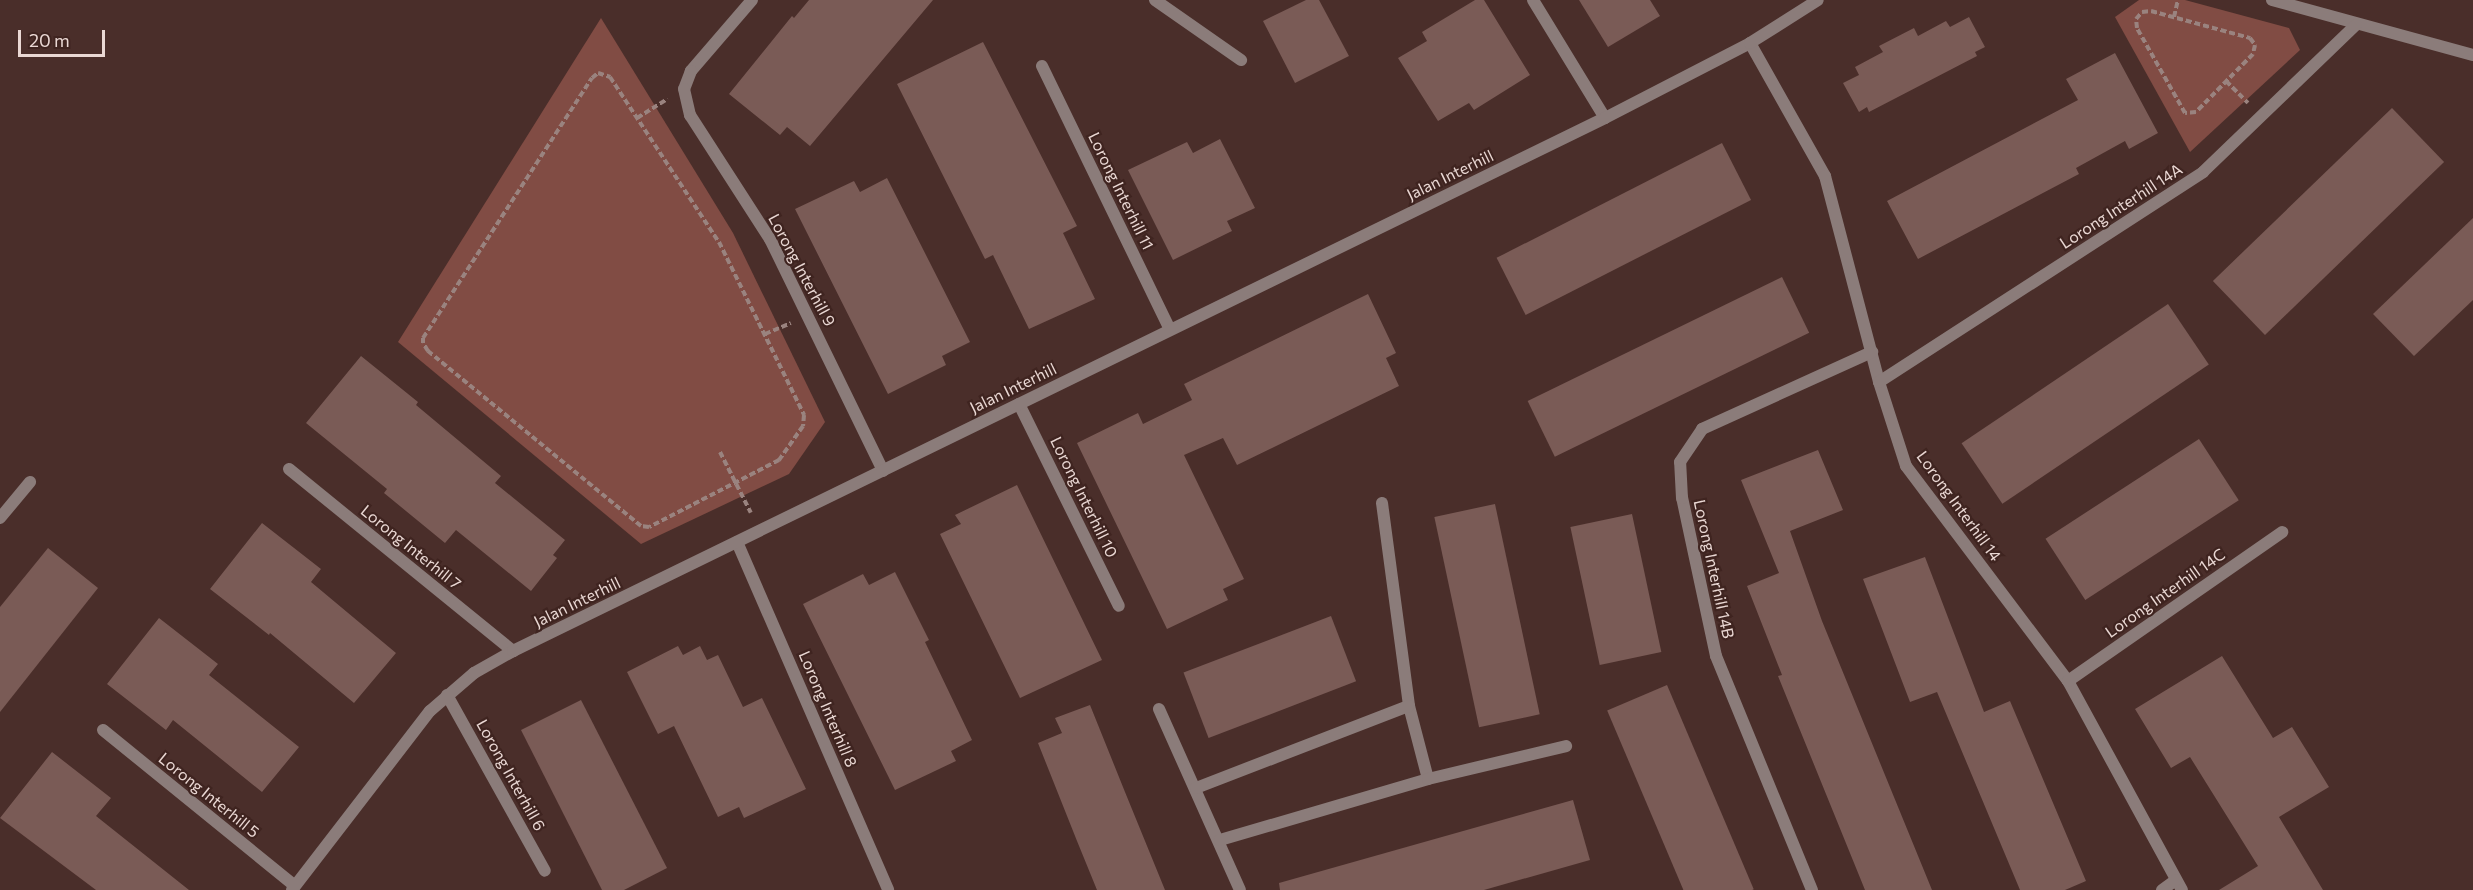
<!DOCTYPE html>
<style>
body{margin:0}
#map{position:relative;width:2473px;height:890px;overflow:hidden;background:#4a2e2a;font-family:Commissioner,sans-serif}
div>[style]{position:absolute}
.green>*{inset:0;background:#814c44}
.building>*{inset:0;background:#7a5b56;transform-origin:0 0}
.path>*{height:4px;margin-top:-2px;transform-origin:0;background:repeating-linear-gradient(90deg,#9a837f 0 6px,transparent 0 9px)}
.minor>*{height:12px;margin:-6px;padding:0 6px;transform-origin:6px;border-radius:6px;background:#8b7c7a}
span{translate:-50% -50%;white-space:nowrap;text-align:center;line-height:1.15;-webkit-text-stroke:4.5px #3f2420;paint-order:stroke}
.street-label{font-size:16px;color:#ead8d4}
.scale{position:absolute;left:18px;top:30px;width:87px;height:27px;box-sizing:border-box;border:3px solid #ead8d4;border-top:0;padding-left:8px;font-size:18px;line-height:21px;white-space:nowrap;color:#ead8d4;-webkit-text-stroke:4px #3f2420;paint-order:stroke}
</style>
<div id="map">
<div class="green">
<i style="clip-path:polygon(2139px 0,2185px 0,2289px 28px,2300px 50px,2190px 152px,2115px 17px)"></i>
<i style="clip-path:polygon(601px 18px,733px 233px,825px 422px,789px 474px,641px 544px,398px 342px)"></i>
</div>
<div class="building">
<i style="clip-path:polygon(809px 0,933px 0,810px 146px,787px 127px,780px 135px,729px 94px,792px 16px,794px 18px)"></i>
<i style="clip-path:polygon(1306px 0,1319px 0,1349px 56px,1295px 83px,1263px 21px)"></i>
<i style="clip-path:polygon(1475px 0,1484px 0,1530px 75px,1474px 110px,1469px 103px,1438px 121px,1398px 58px,1427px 41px,1422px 32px)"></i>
<i style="clip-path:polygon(1579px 0,1650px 0,1660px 16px,1608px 47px)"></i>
<i style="clip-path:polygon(1969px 17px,1985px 47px,1975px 52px,1977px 56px,1869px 112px,1867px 107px,1859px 112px,1843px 83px,1859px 75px,1855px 67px,1883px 52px,1879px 46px,1914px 28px,1918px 36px,1946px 21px,1950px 27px)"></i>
<i style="clip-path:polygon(983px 42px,1077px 226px,1063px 233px,1095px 299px,1029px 329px,993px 255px,985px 259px,897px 84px)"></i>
<i style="clip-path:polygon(2115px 53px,2158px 133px,2129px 149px,2125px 141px,2076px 168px,2079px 174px,1918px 259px,1887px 201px,2078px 100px,2066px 79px)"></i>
<i style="left:2392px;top:108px;width:75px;height:249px;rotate:46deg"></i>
<i style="clip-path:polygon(1220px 139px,1255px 208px,1227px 221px,1232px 231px,1173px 260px,1128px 170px,1187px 142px,1193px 153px)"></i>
<i style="left:1722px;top:143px;width:64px;height:253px;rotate:63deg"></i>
<i style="clip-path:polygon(887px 178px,970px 342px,942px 356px,946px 365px,888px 394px,795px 209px,854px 181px,860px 192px)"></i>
<i style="clip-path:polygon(2473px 218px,2473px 300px,2414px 356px,2373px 314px)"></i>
<i style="left:1782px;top:277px;width:62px;height:283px;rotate:64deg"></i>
<i style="clip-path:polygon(1368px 294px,1396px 353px,1386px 358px,1399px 386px,1237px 465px,1223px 438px,1184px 455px,1244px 579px,1223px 589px,1228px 600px,1167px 629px,1077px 443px,1138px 413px,1143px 424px,1192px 400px,1184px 384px)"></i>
<i style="left:2168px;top:304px;width:73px;height:249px;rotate:56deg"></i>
<i style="clip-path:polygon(361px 356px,418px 402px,416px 405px,501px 476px,495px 483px,565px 540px,553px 555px,557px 558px,531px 591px,456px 530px,445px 543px,384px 493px,387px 489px,306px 423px)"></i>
<i style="left:2199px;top:439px;width:73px;height:183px;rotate:57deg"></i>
<i style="clip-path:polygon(1818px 450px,1843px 510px,1790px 531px,1822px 621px,1932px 890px,1865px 890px,1778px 676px,1782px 675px,1747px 586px,1779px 573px,1741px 480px)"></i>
<i style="clip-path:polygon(1017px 485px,1102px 660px,1020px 698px,940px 534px,961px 524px,955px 515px)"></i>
<i style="left:1495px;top:504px;width:215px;height:62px;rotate:78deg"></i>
<i style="left:1632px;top:514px;width:141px;height:63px;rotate:78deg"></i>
<i style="clip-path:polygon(262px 523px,321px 569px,311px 582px,396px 653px,354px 703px,270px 633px,269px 635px,210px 589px)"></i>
<i style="clip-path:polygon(48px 548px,98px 588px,0 712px,0 607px)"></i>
<i style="clip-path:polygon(1925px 557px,1984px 712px,2010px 701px,2086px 881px,2065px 890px,2020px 890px,1937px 692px,1910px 702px,1863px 579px)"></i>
<i style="clip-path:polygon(895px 572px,929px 640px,925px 642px,972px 740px,951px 751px,956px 761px,895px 790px,803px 604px,863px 574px,869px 585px)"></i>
<i style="left:1331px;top:616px;width:70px;height:158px;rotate:69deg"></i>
<i style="clip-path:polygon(159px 618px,218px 664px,209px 675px,299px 747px,262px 792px,173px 720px,166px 730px,107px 684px)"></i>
<i style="clip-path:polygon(678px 646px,683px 655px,700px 646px,707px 660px,718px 655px,743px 707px,762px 698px,806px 789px,744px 818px,739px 807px,718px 817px,674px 726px,658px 734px,627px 672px)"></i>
<i style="clip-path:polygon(2222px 656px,2273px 738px,2292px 727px,2329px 787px,2279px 817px,2323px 890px,2219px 890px,2258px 866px,2190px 757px,2171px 768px,2135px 709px)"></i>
<i style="left:1667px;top:685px;width:222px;height:65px;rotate:67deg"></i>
<i style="clip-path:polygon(581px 700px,667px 868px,624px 890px,602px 890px,521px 730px)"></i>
<i style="clip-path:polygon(1090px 705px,1125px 792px,1165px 890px,1097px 890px,1077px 841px,1038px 743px,1062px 733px,1055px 718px)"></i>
<i style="clip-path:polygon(52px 752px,111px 798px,96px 816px,189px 890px,96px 890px,0 818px)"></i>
<i style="clip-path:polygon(1573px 800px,1590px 860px,1484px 890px,1280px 890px,1279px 883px)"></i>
</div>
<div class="path">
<i style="left:2151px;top:11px;width:103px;rotate:15.3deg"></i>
<i style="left:2250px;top:38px;width:9px;rotate:54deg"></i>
<i style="left:2255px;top:45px;width:9px;rotate:103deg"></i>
<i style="left:2253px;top:54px;width:81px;rotate:134.5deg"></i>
<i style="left:2196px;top:112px;width:11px;rotate:175deg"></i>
<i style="left:2185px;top:113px;width:98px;rotate:-119.5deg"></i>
<i style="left:2137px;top:28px;width:9px;rotate:-96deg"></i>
<i style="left:2136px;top:19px;width:9px;rotate:-49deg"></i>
<i style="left:2142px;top:12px;width:9px;rotate:-6deg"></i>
<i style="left:2174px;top:17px;width:17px;rotate:-77deg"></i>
<i style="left:598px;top:73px;width:13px;rotate:18deg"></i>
<i style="left:610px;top:77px;width:198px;rotate:56.6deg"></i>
<i style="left:719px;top:242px;width:193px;rotate:63.8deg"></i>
<i style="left:804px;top:415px;width:11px;rotate:95deg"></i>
<i style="left:803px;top:426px;width:42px;rotate:125.2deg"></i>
<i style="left:779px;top:460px;width:146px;rotate:152.7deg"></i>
<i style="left:649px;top:527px;width:8px;rotate:-173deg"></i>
<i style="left:641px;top:526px;width:276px;rotate:-140.6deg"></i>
<i style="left:428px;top:351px;width:9px;rotate:-122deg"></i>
<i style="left:423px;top:343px;width:5px;rotate:-90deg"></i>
<i style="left:423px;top:338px;width:310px;rotate:-57deg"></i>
<i style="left:592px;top:78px;width:8px;rotate:-40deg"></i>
<i style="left:2226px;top:81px;width:31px;rotate:45deg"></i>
<i style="left:637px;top:118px;width:36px;rotate:-32deg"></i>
<i style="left:765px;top:334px;width:28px;rotate:-23deg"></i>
<i style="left:720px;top:452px;width:68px;rotate:63.1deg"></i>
</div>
<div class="minor">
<i style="left:752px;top:0;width:94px;rotate:130.7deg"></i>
<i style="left:691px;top:71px;width:19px;rotate:111deg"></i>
<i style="left:684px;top:89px;width:27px;rotate:77deg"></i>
<i style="left:690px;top:115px;width:148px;rotate:57.2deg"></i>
<i style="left:770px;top:239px;width:258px;rotate:64deg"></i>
<i style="left:1155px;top:0;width:105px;rotate:34.9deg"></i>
<i style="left:1533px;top:0;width:138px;rotate:58.6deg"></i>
<i style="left:2272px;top:0;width:208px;rotate:15.3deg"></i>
<i style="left:1750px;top:43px;width:153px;rotate:60.6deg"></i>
<i style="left:1825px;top:176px;width:213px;rotate:75.3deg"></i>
<i style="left:1879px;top:382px;width:88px;rotate:72.2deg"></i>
<i style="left:1906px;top:466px;width:269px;rotate:53deg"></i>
<i style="left:2068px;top:681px;width:238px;rotate:61.4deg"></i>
<i style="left:1042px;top:66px;width:293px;rotate:64.1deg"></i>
<i style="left:1879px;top:382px;width:386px;rotate:-32.9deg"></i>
<i style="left:2203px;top:172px;width:212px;rotate:-43.9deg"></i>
<i style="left:1019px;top:404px;width:225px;rotate:63.7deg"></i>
<i style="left:289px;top:469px;width:289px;rotate:39.1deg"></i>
<i style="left:1382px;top:503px;width:205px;rotate:82.4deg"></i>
<i style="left:1409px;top:706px;width:75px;rotate:75.4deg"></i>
<i style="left:0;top:518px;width:47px;rotate:-50.2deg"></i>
<i style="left:737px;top:542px;width:379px;rotate:66.5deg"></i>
<i style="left:2068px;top:681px;width:261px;rotate:-34.8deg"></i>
<i style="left:447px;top:695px;width:201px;rotate:60.9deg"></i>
<i style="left:1159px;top:709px;width:198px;rotate:65.9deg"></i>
<i style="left:103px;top:730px;width:247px;rotate:39.1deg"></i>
<i style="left:1196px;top:788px;width:228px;rotate:-21.1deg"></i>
<i style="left:1220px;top:840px;width:217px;rotate:-16.3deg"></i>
<i style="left:1428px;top:779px;width:142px;rotate:-13.4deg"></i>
<i style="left:292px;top:890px;width:226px;rotate:-52.4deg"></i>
<i style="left:430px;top:711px;width:58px;rotate:-40.8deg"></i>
<i style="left:474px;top:673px;width:45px;rotate:-29.4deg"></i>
<i style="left:513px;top:651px;width:1215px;rotate:-26.02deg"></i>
<i style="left:1605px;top:118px;width:163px;rotate:-27.3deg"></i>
<i style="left:1750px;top:43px;width:80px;rotate:-32.3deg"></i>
<i style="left:1812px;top:890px;width:253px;rotate:-112.3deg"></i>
<i style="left:1716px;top:656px;width:162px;rotate:-102.1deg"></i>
<i style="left:1682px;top:498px;width:36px;rotate:-93deg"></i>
<i style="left:1680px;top:462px;width:40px;rotate:-56deg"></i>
<i style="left:1702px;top:429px;width:187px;rotate:-24.4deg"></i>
<i style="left:2162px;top:890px;width:17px;rotate:-36deg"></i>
</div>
<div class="street-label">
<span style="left:1450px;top:175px;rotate:-26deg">Jalan Interhill</span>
<span style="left:1121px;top:191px;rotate:64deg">Lorong Interhill 11</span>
<span style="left:2121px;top:206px;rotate:-33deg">Lorong Interhill 14A</span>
<span style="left:802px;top:270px;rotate:62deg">Lorong Interhill 9</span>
<span style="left:1013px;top:388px;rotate:-26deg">Jalan Interhill</span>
<span style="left:1084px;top:497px;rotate:64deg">Lorong Interhill 10</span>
<span style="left:1959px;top:506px;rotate:54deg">Lorong Interhill 14</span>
<span style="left:411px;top:547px;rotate:39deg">Lorong Interhill 7</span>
<span style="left:1714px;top:569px;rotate:78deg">Lorong Interhill 14B</span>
<span style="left:2165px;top:593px;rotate:-35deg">Lorong Interhill 14C</span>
<span style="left:577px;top:602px;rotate:-26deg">Jalan Interhill</span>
<span style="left:828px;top:709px;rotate:67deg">Lorong Interhill 8</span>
<span style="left:511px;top:775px;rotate:61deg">Lorong Interhill 6</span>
<span style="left:209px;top:795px;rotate:39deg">Lorong Interhill 5</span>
</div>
<div class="scale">20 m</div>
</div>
